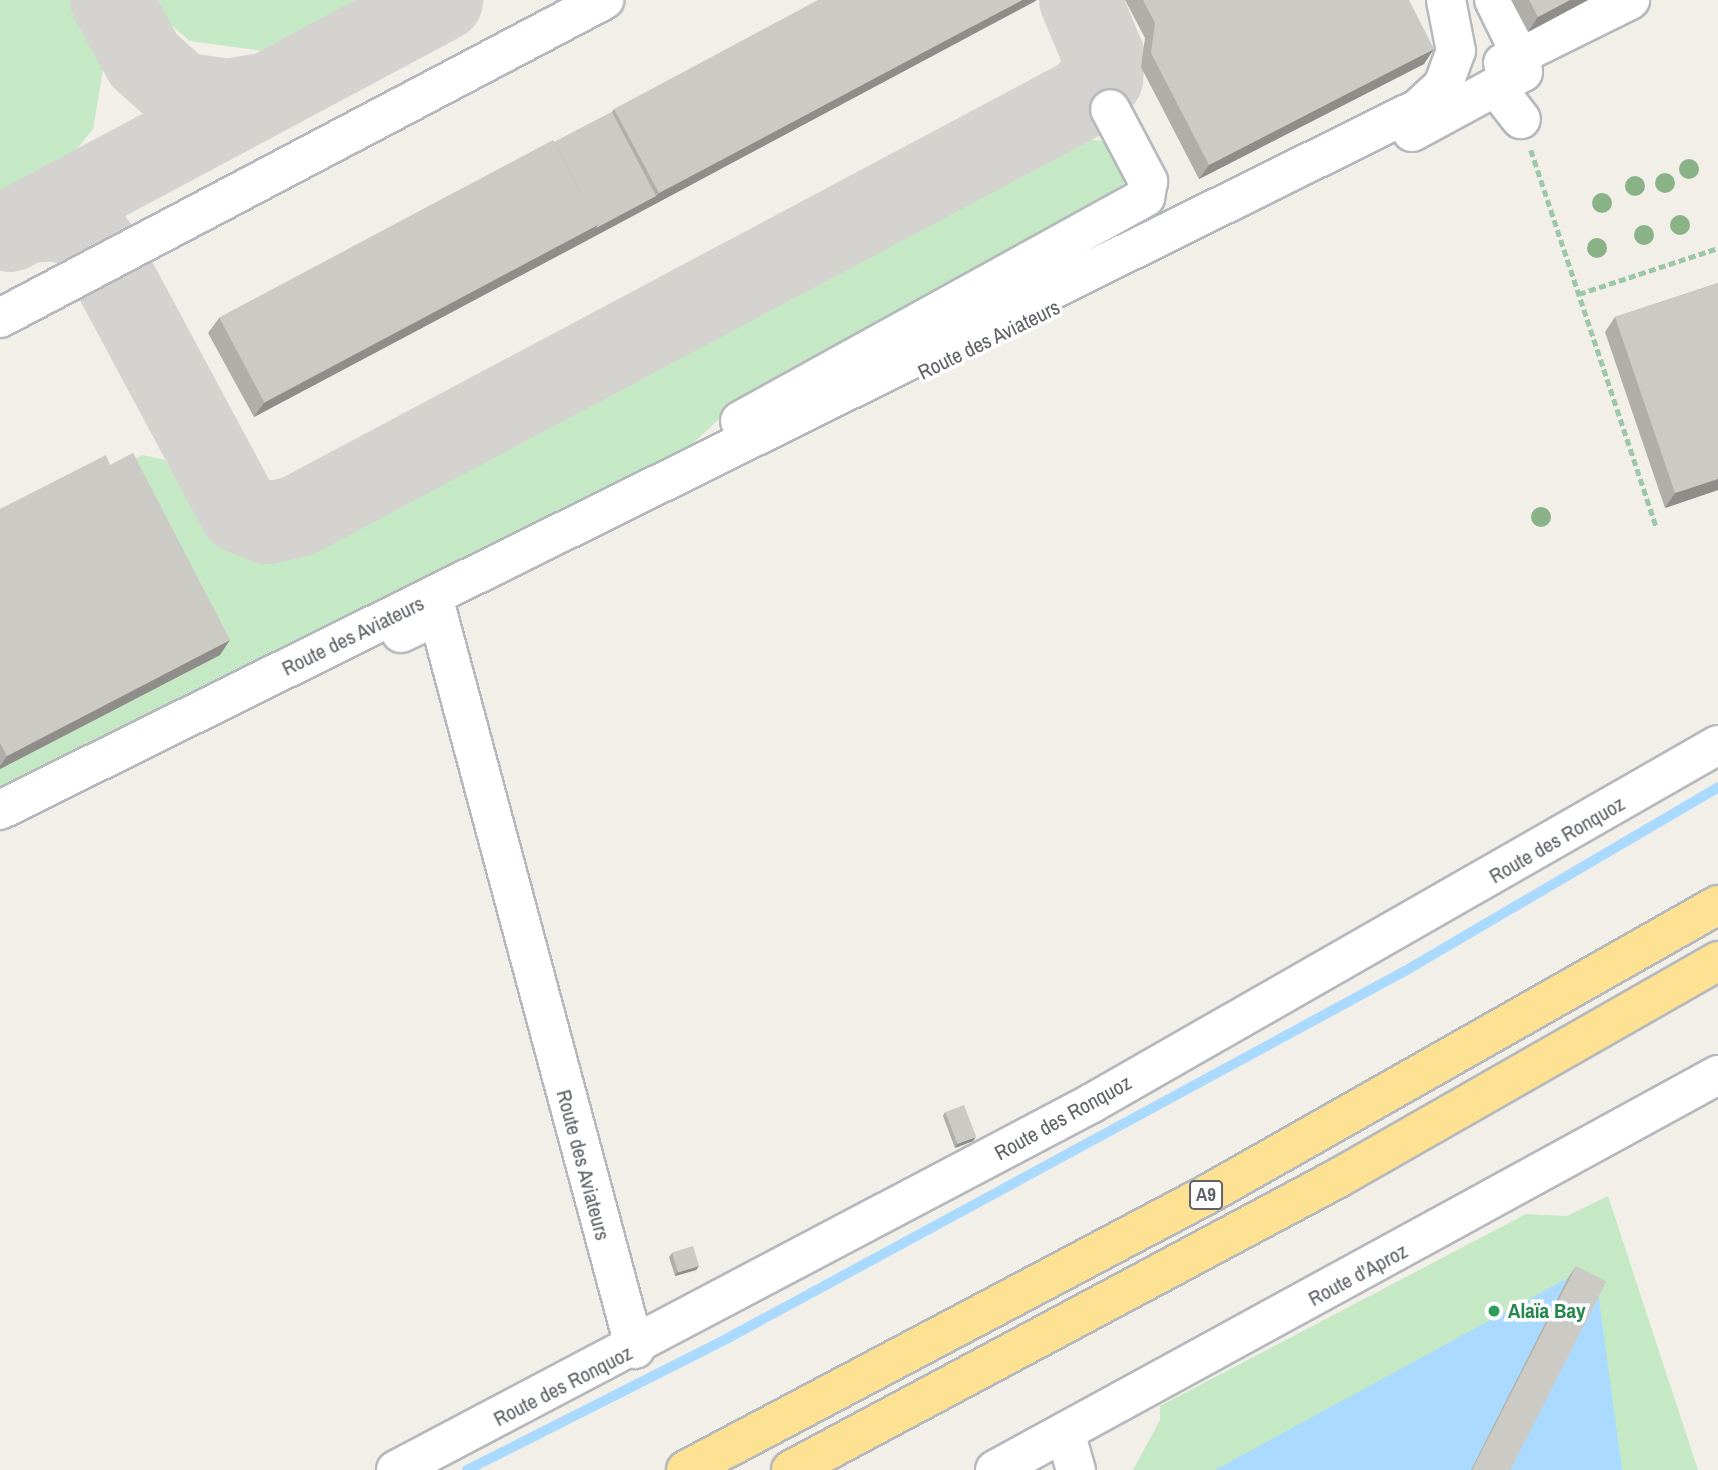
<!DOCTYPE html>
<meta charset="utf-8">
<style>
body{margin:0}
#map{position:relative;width:1718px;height:1470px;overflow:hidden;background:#f1efe8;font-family:"Archivo Narrow",sans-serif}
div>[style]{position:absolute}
.green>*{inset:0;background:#c5e8c5}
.water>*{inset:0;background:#aadaff}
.stream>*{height:10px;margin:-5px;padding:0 5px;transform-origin:5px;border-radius:5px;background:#aadaff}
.taxiway>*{height:82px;margin:-41px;padding:0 41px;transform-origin:41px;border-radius:41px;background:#d4d3d0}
.path>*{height:4.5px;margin-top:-2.25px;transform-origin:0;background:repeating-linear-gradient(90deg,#9cc7a9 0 7px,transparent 0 10.5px)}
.roads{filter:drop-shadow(2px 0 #b5b8bc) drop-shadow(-2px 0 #b5b8bc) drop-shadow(0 2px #b5b8bc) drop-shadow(0 -2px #b5b8bc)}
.minor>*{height:38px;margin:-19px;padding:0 19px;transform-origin:19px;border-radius:19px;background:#fff}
.highway>*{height:38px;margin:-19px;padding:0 19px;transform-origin:19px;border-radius:19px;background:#fde293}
.trees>*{width:20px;height:20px;margin:-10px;border-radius:50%;background:#89b387}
.wall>*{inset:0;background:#afaea9}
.shaded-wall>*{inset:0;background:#8f8d8a}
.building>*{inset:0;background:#cccac5;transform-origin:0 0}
.dots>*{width:19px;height:19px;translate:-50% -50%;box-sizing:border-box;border:4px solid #fff;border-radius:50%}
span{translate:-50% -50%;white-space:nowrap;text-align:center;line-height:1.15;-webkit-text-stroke:7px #fff;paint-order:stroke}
.shield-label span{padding:2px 5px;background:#fff;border:2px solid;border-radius:5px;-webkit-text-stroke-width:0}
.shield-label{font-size:19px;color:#5f6368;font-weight:700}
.street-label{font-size:21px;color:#5f6368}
.leisure-label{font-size:21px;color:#27864d;font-weight:700}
.left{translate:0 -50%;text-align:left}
</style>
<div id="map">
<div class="green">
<i style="clip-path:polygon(0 0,82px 0,104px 64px,93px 129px,53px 179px,0 208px)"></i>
<i style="clip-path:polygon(142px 0,393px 0,294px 49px,264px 51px,190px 41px)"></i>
<i style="clip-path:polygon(1072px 139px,1111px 141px,1128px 177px,1122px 185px,729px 410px,678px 457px,0 794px,0 519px,143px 455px,165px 460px,215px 539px,248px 555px,291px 557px)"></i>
<i style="clip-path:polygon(1608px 1196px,1698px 1470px,1133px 1470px,1160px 1420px,1160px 1406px,1526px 1214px,1567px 1216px)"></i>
</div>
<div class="water">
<i style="clip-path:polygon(1568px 1278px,1471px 1470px,1215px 1470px)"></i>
<i style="clip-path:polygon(1598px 1292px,1622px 1470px,1508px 1470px)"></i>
</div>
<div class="stream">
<i style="left:467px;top:1470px;width:295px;rotate:-26.8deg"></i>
<i style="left:730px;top:1337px;width:768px;rotate:-28.47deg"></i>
<i style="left:1405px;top:971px;width:363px;rotate:-30.4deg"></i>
</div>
<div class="taxiway">
<i style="left:111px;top:0;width:68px;rotate:61.2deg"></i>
<i style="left:144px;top:60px;width:50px;rotate:41.7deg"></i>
<i style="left:181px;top:93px;width:48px;rotate:8.5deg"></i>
<i style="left:228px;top:100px;width:41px;rotate:-9.9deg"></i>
<i style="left:28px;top:222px;width:29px;rotate:-4deg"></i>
<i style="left:57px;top:220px;width:28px;rotate:19deg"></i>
<i style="left:83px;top:229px;width:28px;rotate:52deg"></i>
<i style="left:100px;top:251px;width:296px;rotate:61.8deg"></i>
<i style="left:240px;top:512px;width:29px;rotate:22deg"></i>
<i style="left:267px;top:523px;width:30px;rotate:-12deg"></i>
<i style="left:296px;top:517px;width:892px;rotate:-28.03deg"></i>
<i style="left:1083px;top:98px;width:28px;rotate:-46deg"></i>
<i style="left:1102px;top:78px;width:21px;rotate:-85deg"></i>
<i style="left:1104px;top:57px;width:62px;rotate:-112.8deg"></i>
<i style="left:10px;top:231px;width:490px;rotate:-28.1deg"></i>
</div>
<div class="path">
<i style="left:1531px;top:150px;width:396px;rotate:71.6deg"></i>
<i style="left:1579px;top:294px;width:146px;rotate:-18.3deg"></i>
</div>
<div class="roads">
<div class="minor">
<i style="left:1503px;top:63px;width:142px;rotate:-26.4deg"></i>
<i style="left:1498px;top:90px;width:37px;rotate:52deg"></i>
<i style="left:1412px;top:132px;width:126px;rotate:-28.4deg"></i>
<i style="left:1523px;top:72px;width:17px;rotate:-97deg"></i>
<i style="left:1521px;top:55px;width:61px;rotate:-116.1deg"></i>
<i style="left:0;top:318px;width:683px;rotate:-27.77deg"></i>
<i style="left:740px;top:421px;width:463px;rotate:-28.9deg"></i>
<i style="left:1145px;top:197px;width:16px;rotate:-79deg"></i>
<i style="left:1148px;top:181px;width:81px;rotate:-117.8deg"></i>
<i style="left:401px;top:633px;width:41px;rotate:-25.9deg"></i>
<i style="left:438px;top:615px;width:760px;rotate:74.98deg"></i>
<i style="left:0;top:810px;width:1583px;rotate:-26.32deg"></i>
<i style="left:1419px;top:108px;width:33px;rotate:-43deg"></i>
<i style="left:1443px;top:86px;width:37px;rotate:-70deg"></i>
<i style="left:1456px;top:51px;width:52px;rotate:-101.1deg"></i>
<i style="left:1065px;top:1432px;width:40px;rotate:74deg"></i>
<i style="left:396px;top:1470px;width:787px;rotate:-27.8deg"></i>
<i style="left:1092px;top:1103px;width:721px;rotate:-29.76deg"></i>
<i style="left:995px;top:1470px;width:824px;rotate:-28.65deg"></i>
</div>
<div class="highway">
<i style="left:686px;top:1470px;width:590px;rotate:-27.87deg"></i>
<i style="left:1208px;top:1194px;width:586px;rotate:-29.54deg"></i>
<i style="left:791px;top:1470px;width:620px;rotate:-28.09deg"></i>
<i style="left:1338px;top:1178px;width:438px;rotate:-29.7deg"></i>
</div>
</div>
<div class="trees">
<i style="left:1689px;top:169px"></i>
<i style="left:1665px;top:183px"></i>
<i style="left:1635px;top:186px"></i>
<i style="left:1602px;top:203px"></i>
<i style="left:1680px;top:225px"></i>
<i style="left:1644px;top:235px"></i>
<i style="left:1597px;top:248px"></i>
<i style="left:1541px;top:517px"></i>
</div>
<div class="wall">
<i style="clip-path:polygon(1125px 0,1409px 0,1424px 64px,1199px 179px,1141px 67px,1145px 38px)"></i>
<i style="clip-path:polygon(1511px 0,1588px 0,1528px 32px)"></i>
<i style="clip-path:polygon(1036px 1px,254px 417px,208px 333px,219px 318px,612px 112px,614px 109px)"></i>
<i style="clip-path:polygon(1718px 283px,1718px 490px,1665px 508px,1605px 332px,1615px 317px)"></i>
<i style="clip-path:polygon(110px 465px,220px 655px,0 769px,0 509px)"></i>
<i style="clip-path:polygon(945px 1112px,973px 1141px,955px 1148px,943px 1116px)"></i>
<i style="clip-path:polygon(672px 1253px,699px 1266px,696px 1270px,675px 1276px,669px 1257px)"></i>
<i style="clip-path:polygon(1576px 1266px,1510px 1470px,1471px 1470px,1568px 1278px)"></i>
</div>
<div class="shaded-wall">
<i style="clip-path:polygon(1022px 0,1037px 0,588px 240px,596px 228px,656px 196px,659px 193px)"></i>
<i style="clip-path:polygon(1570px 0,1588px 0,1528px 32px,1538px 17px)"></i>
<i style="clip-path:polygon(1434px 49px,1424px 64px,1199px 179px,1209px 165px)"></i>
<i style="clip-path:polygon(598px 225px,588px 240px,254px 417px,264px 403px)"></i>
<i style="clip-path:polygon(1718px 479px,1718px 490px,1665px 508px,1675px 493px)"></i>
<i style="clip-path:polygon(230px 640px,220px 655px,0 769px,0 766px,7px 756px)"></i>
<i style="clip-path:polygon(976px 1137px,973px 1141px,955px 1148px,957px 1144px)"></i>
<i style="clip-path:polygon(699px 1266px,696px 1270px,675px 1276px,678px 1272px)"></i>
</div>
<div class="building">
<i style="clip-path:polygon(818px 0,1022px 0,659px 193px,614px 109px)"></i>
<i style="clip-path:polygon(1143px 0,1409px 0,1434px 49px,1209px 165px,1151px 53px,1155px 23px)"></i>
<i style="clip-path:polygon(1529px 0,1570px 0,1538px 17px)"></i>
<i style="clip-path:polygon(612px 112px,656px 196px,596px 228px,598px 225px,554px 142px)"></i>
<i style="left:553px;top:140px;width:96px;height:378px;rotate:62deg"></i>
<i style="clip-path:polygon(1718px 283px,1718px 479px,1675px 493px,1615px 317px)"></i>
<i style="clip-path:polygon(133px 453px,230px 640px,7px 756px,0 743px,0 509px,106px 455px,110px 465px)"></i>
<i style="left:964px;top:1105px;width:34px;height:20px;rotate:69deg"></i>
<i style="left:693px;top:1246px;width:21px;height:22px;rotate:73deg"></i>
<i style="left:1576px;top:1266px;width:34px;height:229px;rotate:27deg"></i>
</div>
<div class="dots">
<i style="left:1494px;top:1311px;background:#2e9e5b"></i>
</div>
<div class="shield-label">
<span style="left:1206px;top:1195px">A9</span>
</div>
<div class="street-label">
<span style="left:989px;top:340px;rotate:-26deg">Route des Aviateurs</span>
<span style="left:353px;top:636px;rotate:-26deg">Route des Aviateurs</span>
<span style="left:1557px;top:840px;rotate:-30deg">Route des Ronquoz</span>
<span style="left:1063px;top:1118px;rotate:-29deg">Route des Ronquoz</span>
<span style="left:583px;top:1165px;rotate:75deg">Route des Aviateurs</span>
<span style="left:1358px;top:1275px;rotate:-28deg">Route d'Aproz</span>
<span style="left:563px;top:1386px;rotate:-27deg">Route des Ronquoz</span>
</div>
<div class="leisure-label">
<span class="left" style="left:1508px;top:1311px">Alaïa Bay</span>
</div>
</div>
